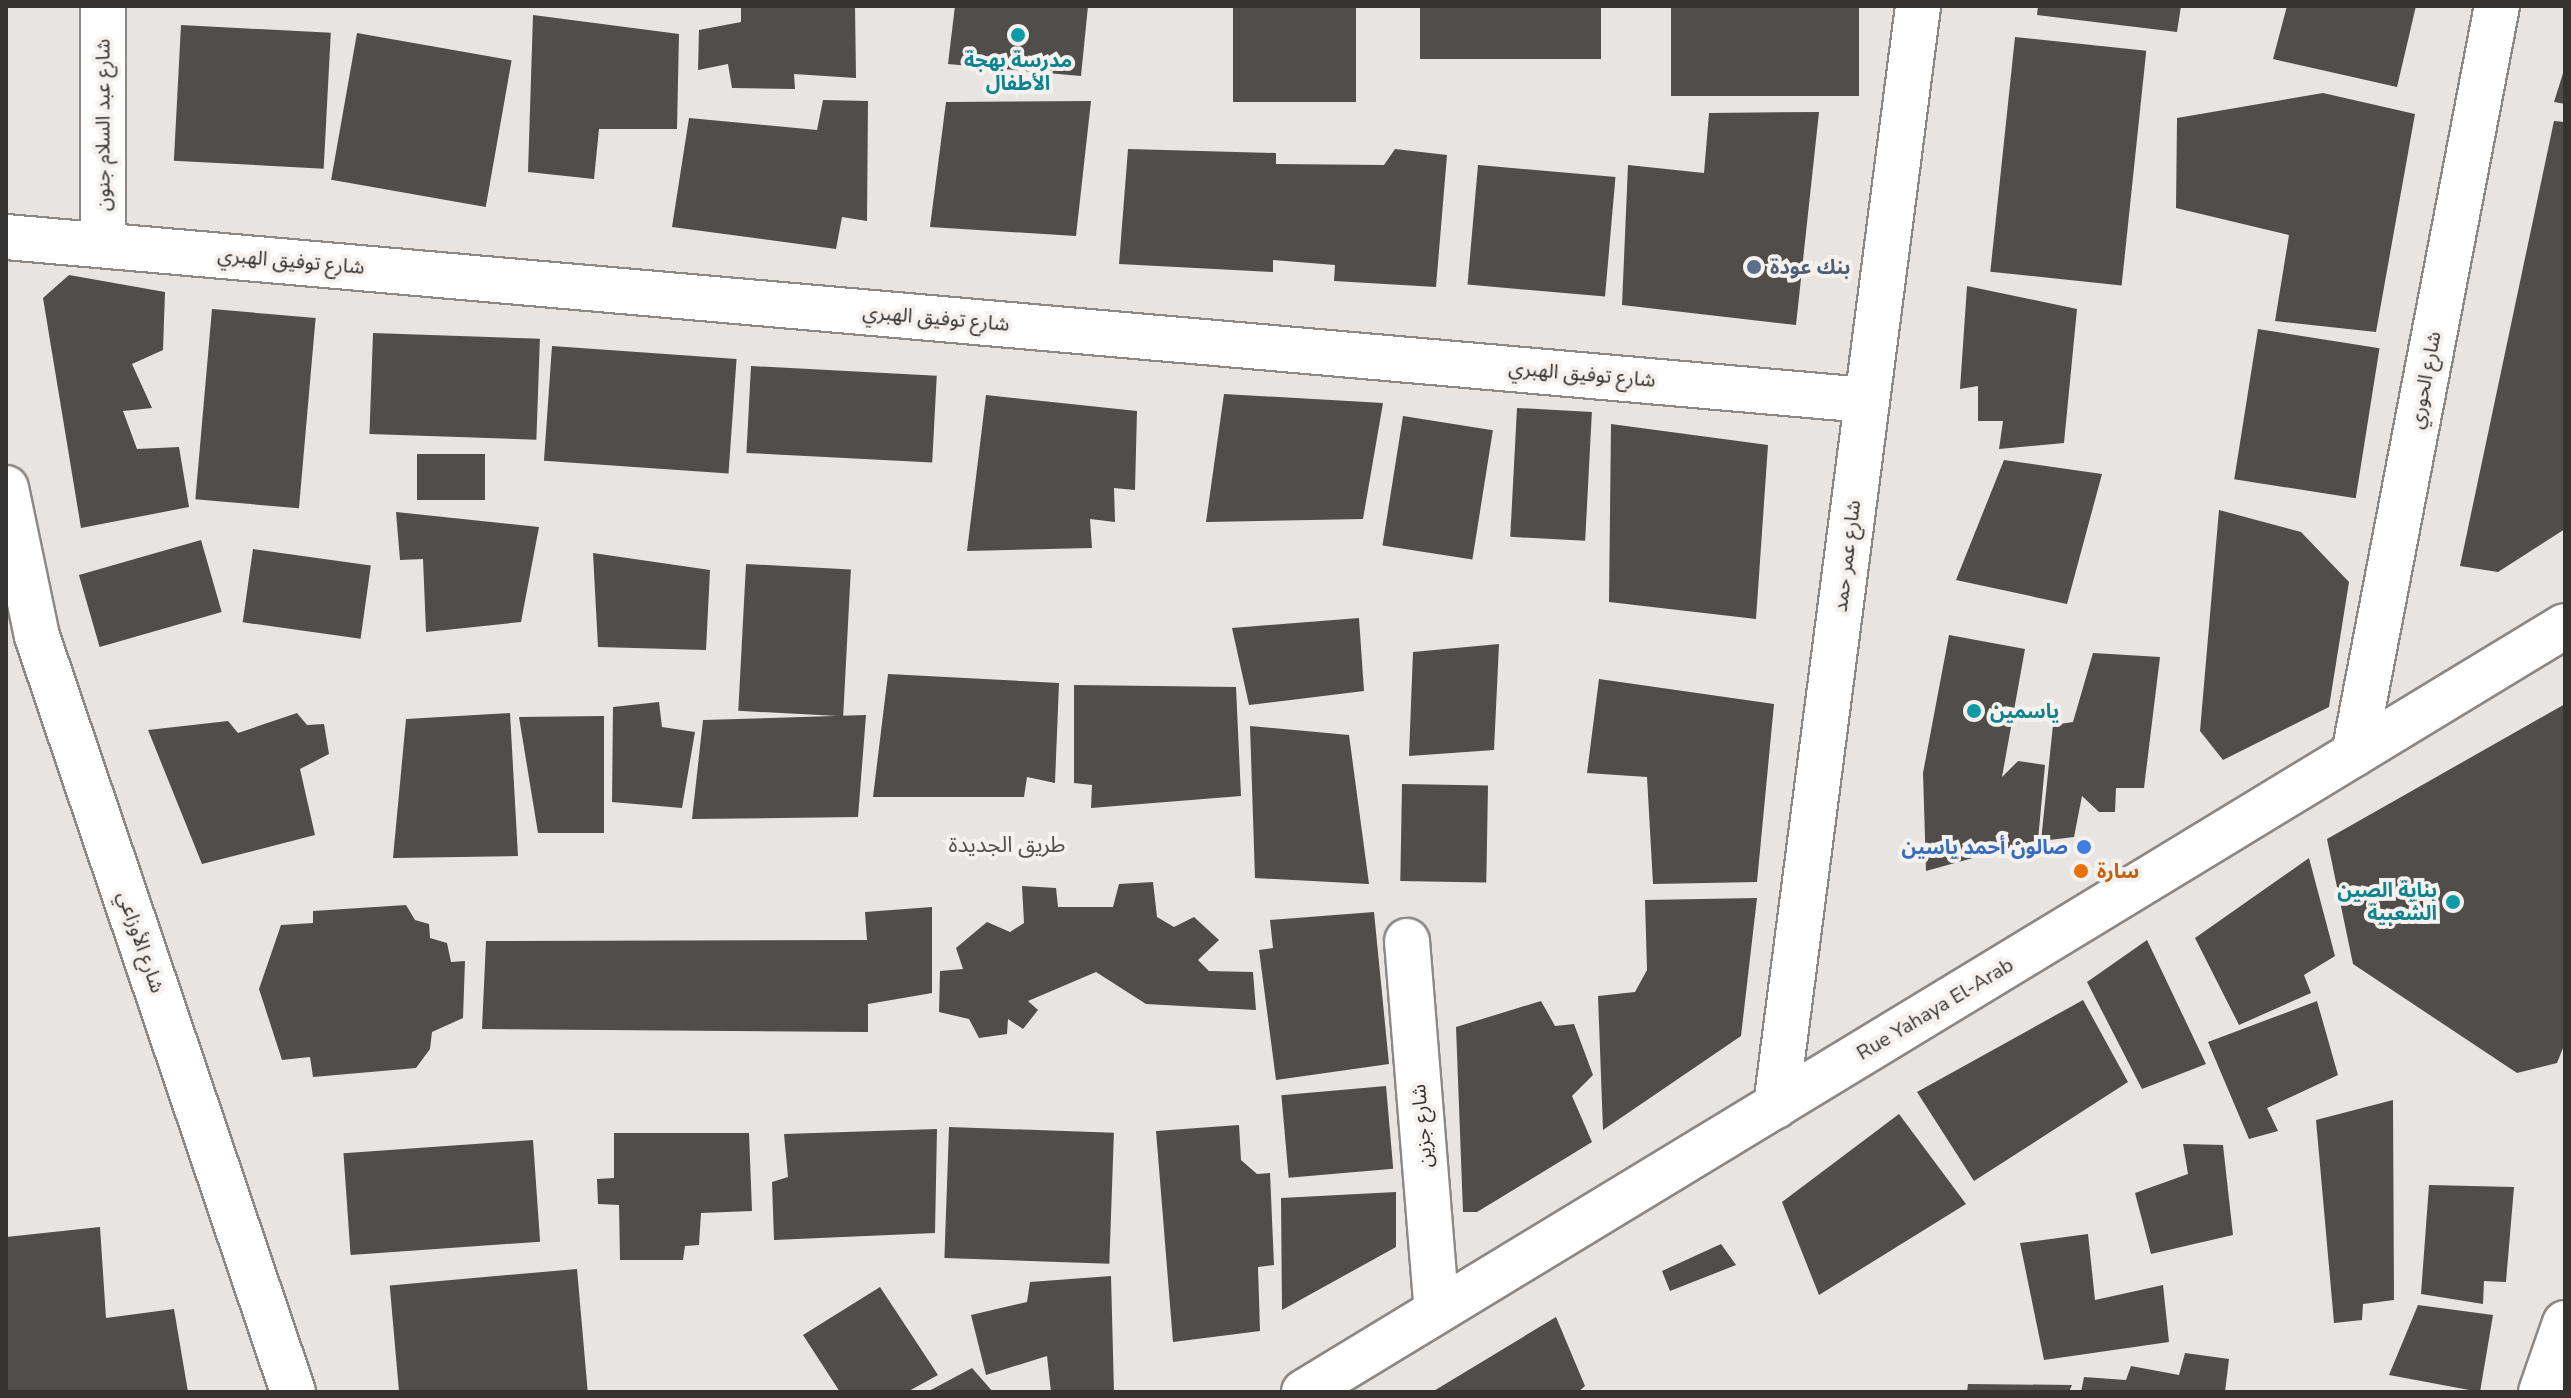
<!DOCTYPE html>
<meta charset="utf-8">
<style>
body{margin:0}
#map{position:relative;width:2571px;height:1398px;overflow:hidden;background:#e8e4e1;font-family:"Nunito Sans","Noto Sans Arabic",sans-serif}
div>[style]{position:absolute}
.building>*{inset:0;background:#504d4b;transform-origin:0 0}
.roads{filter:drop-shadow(2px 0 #8c8886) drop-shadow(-2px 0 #8c8886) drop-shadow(0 2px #8c8886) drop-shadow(0 -2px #8c8886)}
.street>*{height:44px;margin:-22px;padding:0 22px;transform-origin:22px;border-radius:22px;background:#fff}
.secondary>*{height:44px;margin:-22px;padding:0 22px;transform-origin:22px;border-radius:22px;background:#fff}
.dots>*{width:22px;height:22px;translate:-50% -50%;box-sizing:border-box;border:4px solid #f5f1ef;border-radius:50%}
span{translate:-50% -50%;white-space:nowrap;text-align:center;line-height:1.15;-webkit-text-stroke:8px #f5f1ef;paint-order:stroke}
.culture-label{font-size:20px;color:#0d838f;font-weight:700}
.left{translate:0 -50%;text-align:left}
.right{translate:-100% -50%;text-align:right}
.street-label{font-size:20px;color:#353332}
.service-label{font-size:20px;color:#4e5e75;font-weight:700}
.shop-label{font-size:20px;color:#366cbe;font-weight:700}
.food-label{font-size:20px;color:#c56008;font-weight:700}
.neighbourhood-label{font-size:22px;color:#534f4d}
.frame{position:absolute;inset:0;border:8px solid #353332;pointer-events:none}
</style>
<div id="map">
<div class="building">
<i style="clip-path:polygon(741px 6px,855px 6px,856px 78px,794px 74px,795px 89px,732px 88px,728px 64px,698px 70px,699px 30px,741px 22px)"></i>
<i style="clip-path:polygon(955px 6px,1088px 6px,1081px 76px,948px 64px)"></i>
<i style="left:1233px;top:6px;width:123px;height:96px"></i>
<i style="left:1420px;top:6px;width:181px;height:53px"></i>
<i style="left:1671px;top:6px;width:188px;height:90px"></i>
<i style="clip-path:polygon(2038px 6px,2181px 6px,2177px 32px,2037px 15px)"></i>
<i style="clip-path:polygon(2287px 6px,2416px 6px,2397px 87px,2273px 59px)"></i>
<i style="clip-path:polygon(533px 15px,679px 34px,677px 129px,599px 129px,594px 179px,528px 172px)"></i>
<i style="left:181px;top:25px;width:150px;height:136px;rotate:3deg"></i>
<i style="left:357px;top:33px;width:157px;height:149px;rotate:10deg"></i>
<i style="left:2015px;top:37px;width:132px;height:236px;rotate:6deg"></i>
<i style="clip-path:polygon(2564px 70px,2565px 70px,2565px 104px,2554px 102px)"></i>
<i style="clip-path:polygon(2323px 93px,2415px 114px,2376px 332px,2275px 321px,2289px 235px,2176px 208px,2177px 118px)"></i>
<i style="clip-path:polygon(823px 100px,868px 101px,867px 221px,842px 217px,836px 249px,672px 227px,689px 118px,817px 130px)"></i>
<i style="clip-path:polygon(1091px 101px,1076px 236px,930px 227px,946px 102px)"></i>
<i style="clip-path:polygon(1819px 112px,1796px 325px,1622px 305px,1628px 165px,1704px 173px,1709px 113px)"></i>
<i style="clip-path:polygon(2554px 121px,2565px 122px,2565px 529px,2498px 572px,2460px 566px)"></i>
<i style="clip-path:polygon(1128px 149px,1276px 153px,1276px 164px,1384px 165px,1395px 149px,1447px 155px,1436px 287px,1334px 281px,1335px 265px,1273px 260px,1273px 272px,1119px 264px)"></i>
<i style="left:1478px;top:165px;width:138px;height:120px;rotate:5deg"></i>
<i style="clip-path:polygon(69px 275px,165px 292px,163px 350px,132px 364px,152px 408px,123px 411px,137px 449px,179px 447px,189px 507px,81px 528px,43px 298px)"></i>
<i style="clip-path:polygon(1967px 286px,2077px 309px,2064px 443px,1999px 449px,2003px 421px,1978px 421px,1978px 386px,1960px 389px)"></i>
<i style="left:212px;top:309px;width:104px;height:191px;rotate:5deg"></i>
<i style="left:2258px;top:329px;width:123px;height:152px;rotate:9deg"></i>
<i style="left:373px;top:333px;width:167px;height:101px;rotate:2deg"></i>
<i style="left:552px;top:346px;width:185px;height:115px;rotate:4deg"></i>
<i style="left:751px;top:366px;width:186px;height:87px;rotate:3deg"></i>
<i style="clip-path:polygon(1224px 394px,1383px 403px,1363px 519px,1206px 522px)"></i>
<i style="clip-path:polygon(986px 395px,1137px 411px,1135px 490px,1114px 488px,1115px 522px,1090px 519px,1092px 548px,967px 551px)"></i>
<i style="left:1517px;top:408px;width:75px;height:129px;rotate:3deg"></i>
<i style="left:1403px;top:416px;width:91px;height:131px;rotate:9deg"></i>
<i style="clip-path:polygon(1611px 424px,1768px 445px,1756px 619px,1609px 602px)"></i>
<i style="left:417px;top:454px;width:68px;height:46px"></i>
<i style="clip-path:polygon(2004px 460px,2102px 474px,2067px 604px,1956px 580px)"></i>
<i style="clip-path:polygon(2219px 510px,2301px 532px,2349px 582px,2329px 707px,2223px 760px,2200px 731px)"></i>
<i style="clip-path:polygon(396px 512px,539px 527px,521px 622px,426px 632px,423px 559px,400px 560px)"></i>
<i style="left:201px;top:540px;width:75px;height:127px;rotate:74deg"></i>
<i style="left:253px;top:549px;width:119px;height:74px;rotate:8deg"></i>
<i style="clip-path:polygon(593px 553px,710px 570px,706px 650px,598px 647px)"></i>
<i style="left:746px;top:564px;width:105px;height:147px;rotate:3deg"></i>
<i style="clip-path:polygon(1359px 618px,1364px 691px,1249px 705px,1232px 628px)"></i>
<i style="clip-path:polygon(1949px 635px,2025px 649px,2002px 777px,2018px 761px,2045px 765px,2038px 840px,1926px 871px,1923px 773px)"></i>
<i style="clip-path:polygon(1499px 644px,1494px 750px,1409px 756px,1413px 652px)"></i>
<i style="clip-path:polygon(2093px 653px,2160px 657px,2144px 788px,2116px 788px,2115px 812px,2099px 812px,2082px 796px,2074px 837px,2041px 841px,2053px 725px,2073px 722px)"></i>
<i style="clip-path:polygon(888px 674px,1059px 683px,1055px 783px,1027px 777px,1024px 797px,873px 797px)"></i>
<i style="clip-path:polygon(1599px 679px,1774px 704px,1757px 882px,1653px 884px,1647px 777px,1587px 773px)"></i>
<i style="clip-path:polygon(1074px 685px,1236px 687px,1241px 796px,1091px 808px,1092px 785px,1074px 783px)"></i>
<i style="clip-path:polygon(659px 702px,662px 727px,695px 732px,682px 808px,612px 802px,613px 707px)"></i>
<i style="clip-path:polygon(2565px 704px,2565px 1043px,2557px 1063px,2517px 1073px,2353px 964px,2327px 839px)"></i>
<i style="clip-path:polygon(297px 713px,307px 725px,324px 724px,329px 754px,300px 769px,315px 835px,202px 864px,148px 730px,228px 721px,238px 733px)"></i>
<i style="clip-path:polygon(510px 713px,518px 856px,393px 858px,406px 719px)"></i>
<i style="clip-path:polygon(866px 715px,858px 817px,692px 819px,703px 720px)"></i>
<i style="clip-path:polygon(604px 716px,604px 833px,538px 833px,519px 717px)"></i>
<i style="clip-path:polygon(1250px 726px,1349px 735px,1369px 884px,1255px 878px)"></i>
<i style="left:1402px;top:784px;width:86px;height:97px;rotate:1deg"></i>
<i style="clip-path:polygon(2309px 858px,2335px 956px,2304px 975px,2311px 993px,2239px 1025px,2195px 938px)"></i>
<i style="clip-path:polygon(1153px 882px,1157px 917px,1174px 927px,1194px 917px,1219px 940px,1198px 960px,1209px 971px,1253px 972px,1256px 1010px,1146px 1004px,1096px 972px,1028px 1001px,1038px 1010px,1023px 1029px,1008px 1019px,1007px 1034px,979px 1038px,969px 1019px,939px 1012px,940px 971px,963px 969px,956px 948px,987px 922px,1010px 932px,1024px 923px,1022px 886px,1056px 888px,1058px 907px,1113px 907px,1119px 884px)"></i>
<i style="clip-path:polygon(1757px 898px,1741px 1036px,1603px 1130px,1598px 996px,1635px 992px,1647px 970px,1645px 900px)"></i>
<i style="clip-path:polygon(406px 905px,415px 920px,429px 924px,430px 938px,447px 943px,451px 962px,465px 961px,463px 1018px,432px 1032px,430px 1049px,416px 1068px,313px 1077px,310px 1057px,282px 1060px,259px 989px,281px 925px,313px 923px,313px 911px)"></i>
<i style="clip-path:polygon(932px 907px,932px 993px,868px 1004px,868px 1032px,482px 1029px,486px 941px,867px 940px,865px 912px)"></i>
<i style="clip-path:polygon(1374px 912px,1389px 1064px,1276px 1080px,1259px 950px,1273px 948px,1270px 920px)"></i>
<i style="clip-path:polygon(2147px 940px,2206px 1064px,2142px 1089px,2087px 982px)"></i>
<i style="clip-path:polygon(2083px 1000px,2128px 1082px,1974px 1181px,1917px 1092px)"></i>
<i style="clip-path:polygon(1541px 1001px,1555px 1026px,1574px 1024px,1593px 1075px,1572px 1096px,1592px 1142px,1477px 1212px,1463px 1212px,1456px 1027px)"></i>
<i style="clip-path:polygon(2317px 1001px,2338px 1075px,2267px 1108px,2278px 1131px,2249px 1139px,2208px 1042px)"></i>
<i style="left:1386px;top:1086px;width:83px;height:105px;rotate:85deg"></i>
<i style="clip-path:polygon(2393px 1100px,2394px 1300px,2363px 1304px,2362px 1320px,2334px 1323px,2316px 1120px)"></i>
<i style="clip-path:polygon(1899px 1114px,1966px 1204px,1819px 1295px,1782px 1202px)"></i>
<i style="clip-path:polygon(1239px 1125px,1241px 1160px,1257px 1174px,1270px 1173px,1274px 1265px,1258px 1267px,1260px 1331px,1173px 1342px,1156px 1131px)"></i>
<i style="left:949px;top:1127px;width:165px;height:131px;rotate:2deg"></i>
<i style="clip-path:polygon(937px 1129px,935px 1233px,774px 1240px,772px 1182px,788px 1177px,784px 1134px)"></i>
<i style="clip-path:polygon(614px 1133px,749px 1133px,752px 1211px,701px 1213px,699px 1245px,685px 1246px,683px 1260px,620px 1260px,619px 1205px,598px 1204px,597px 1179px,614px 1178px)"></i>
<i style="left:533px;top:1140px;width:102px;height:190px;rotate:86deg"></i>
<i style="clip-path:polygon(2183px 1144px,2223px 1145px,2233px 1235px,2151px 1254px,2135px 1193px,2188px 1174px)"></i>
<i style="clip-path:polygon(2429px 1185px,2514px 1187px,2506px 1282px,2484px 1281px,2483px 1304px,2421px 1294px)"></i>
<i style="clip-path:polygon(1396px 1192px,1396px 1247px,1282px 1310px,1281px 1198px)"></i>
<i style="clip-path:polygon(100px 1227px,106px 1318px,174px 1309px,188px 1392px,6px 1392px,6px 1237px)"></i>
<i style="clip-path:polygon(2088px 1234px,2095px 1300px,2163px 1285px,2169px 1342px,2044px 1360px,2020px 1243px)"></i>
<i style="clip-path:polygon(1721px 1244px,1736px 1265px,1670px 1291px,1662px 1271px)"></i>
<i style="left:577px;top:1269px;width:123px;height:188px;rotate:85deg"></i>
<i style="clip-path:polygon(1111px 1276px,1114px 1392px,1051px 1392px,1047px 1356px,986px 1375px,971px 1315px,1027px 1302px,1030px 1282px)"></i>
<i style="clip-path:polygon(880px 1287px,938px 1375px,907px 1392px,840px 1392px,803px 1335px)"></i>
<i style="clip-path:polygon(2418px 1305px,2493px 1315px,2480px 1392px,2389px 1375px)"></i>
<i style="clip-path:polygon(1556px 1317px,1585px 1386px,1578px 1392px,1432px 1392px)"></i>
<i style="clip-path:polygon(2185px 1353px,2229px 1359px,2225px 1392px,2081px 1392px,2084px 1377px,2126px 1380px,2131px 1366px,2179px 1375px)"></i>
<i style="clip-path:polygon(972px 1368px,993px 1392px,927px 1392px)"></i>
<i style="clip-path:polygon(1968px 1384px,2072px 1385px,2069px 1392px,1967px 1392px)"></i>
</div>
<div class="roads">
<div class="street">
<i style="left:6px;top:237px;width:1868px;rotate:5.01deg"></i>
<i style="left:103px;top:245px;width:239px;rotate:-90deg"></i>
<i style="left:2354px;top:754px;width:762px;rotate:-79.18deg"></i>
<i style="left:1407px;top:941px;width:371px;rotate:85.4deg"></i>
<i style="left:1776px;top:1106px;width:1109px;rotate:-82.64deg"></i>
</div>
<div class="secondary">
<i style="left:6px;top:488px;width:151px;rotate:78.2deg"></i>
<i style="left:37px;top:636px;width:798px;rotate:71.29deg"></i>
<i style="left:1304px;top:1392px;width:1475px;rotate:-31.28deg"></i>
<i style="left:2541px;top:1392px;width:73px;rotate:-70.8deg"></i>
</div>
</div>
<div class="dots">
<i style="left:1018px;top:35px;background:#0f9aa8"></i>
<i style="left:1754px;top:267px;background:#5c6f8a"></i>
<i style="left:1974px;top:711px;background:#0f9aa8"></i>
<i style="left:2084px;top:847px;background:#3f7fe0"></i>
<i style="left:2081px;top:871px;background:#e8710a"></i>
<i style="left:2453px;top:902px;background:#0f9aa8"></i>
</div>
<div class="culture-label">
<span style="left:1018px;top:72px">مدرسة بهجة<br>الأطفال</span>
<span class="left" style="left:1990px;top:711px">ياسمين</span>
<span class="right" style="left:2437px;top:902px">بناية الصين<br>الشعبية</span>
</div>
<div class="street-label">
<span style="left:103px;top:125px;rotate:-90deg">شارع عبد السلام جنون</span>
<span style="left:291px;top:261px;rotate:5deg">شارع توفيق الهبري</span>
<span style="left:936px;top:318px;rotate:5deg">شارع توفيق الهبري</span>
<span style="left:1582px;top:374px;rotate:5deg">شارع توفيق الهبري</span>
<span style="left:2425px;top:380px;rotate:-79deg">شارع الحوري</span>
<span style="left:1847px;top:556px;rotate:-83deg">شارع عمر حمد</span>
<span style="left:141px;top:942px;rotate:71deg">شارع الأوزاعي</span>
<span style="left:1935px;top:1009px;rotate:-31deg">Rue Yahaya El-Arab</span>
<span style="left:1422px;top:1126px;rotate:-95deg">شارع جزين</span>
</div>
<div class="service-label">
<span class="left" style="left:1770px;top:267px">بنك عودة</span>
</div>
<div class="shop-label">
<span class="right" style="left:2068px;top:847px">صالون أحمد ياسين</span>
</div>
<div class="food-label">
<span class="left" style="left:2097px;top:871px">سارة</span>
</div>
<div class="neighbourhood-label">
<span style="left:1007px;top:846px">طريق الجديدة</span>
</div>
<div class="frame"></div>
</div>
